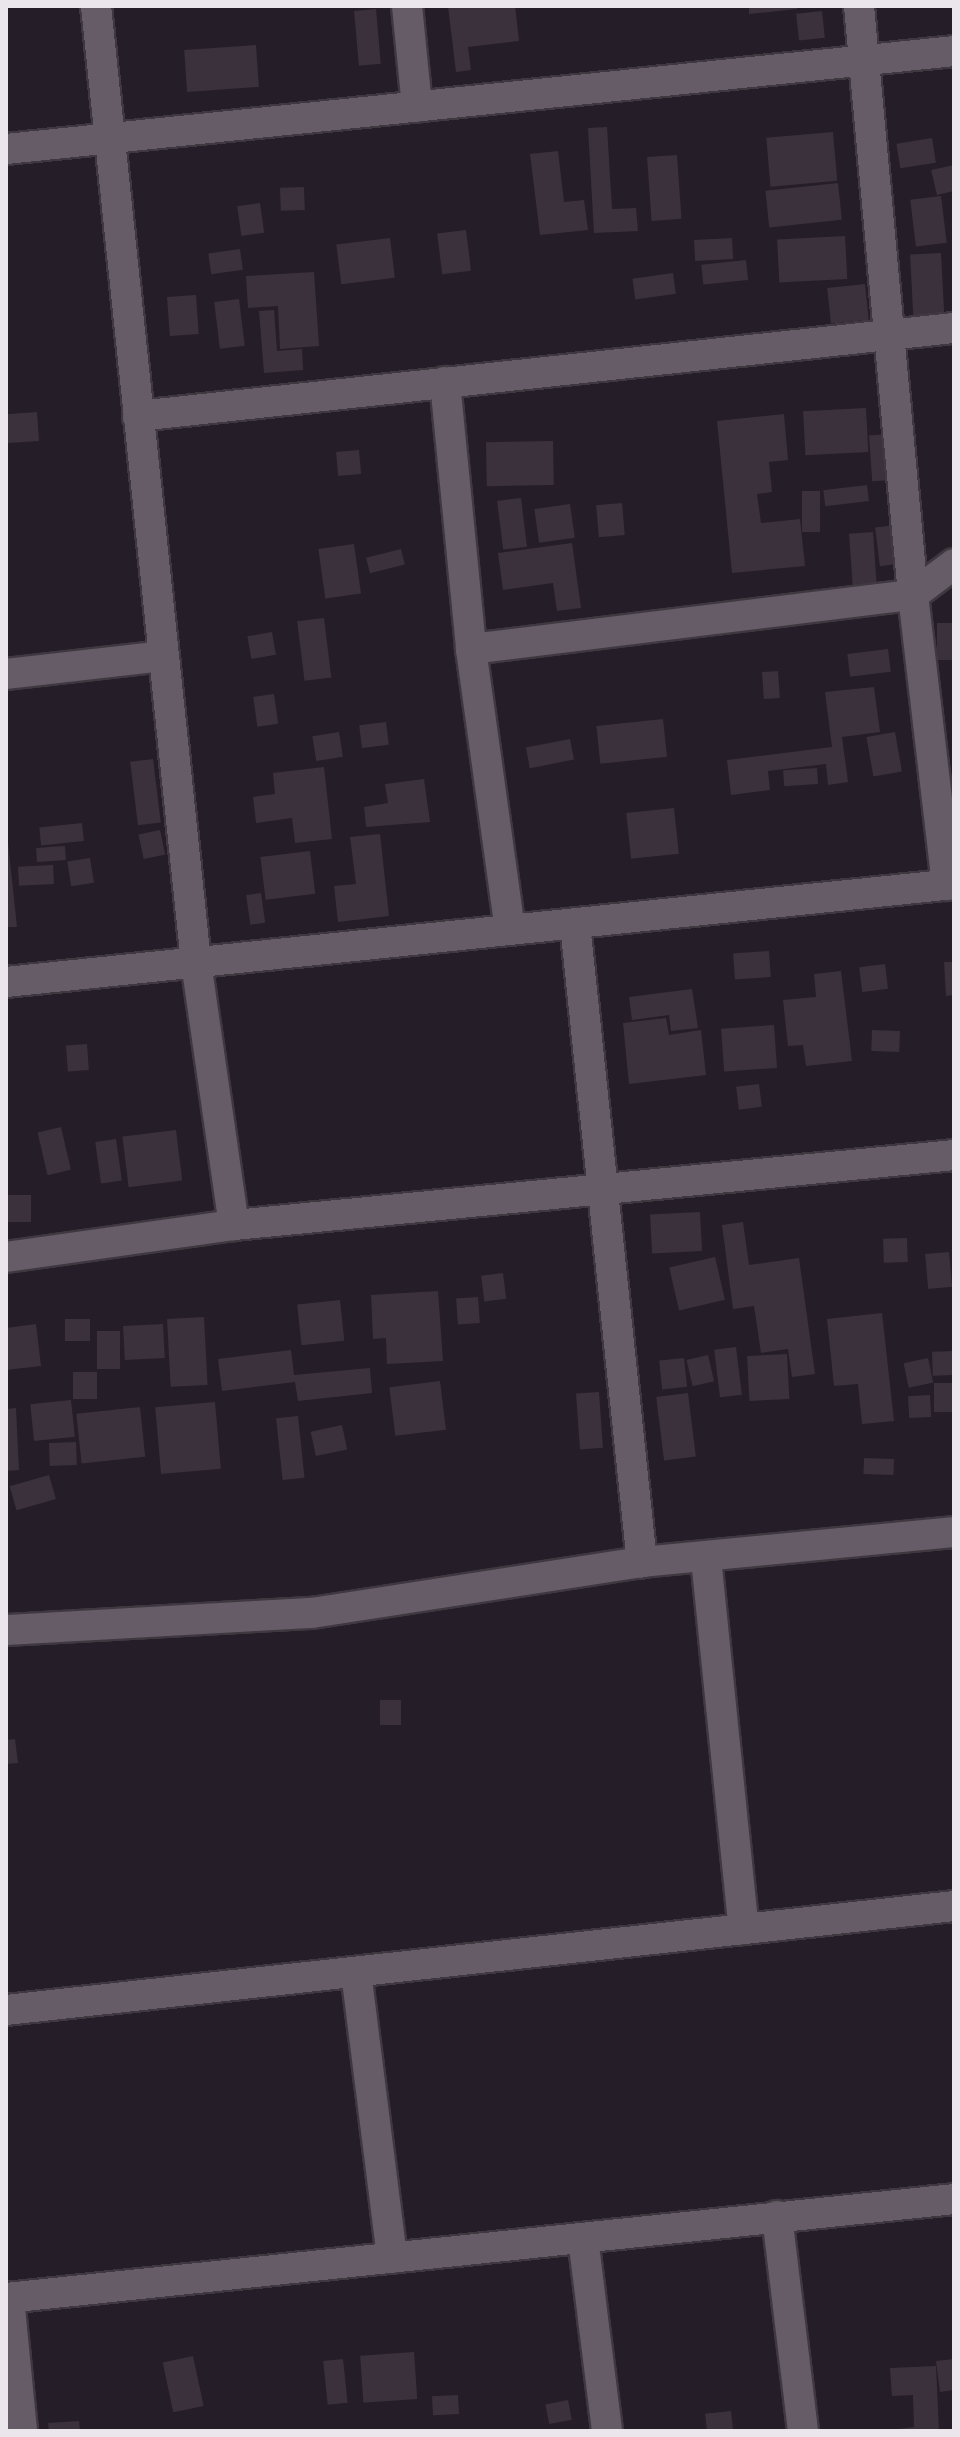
<!DOCTYPE html>
<style>
body{margin:0}
#map{position:relative;width:960px;height:2437px;overflow:hidden;background:#251d27;font-family:"Asap Condensed",sans-serif}
div>[style]{position:absolute}
.building>*{inset:0;background:#3a313c;transform-origin:0 0}
.roads{filter:drop-shadow(2px 0 #3f3840) drop-shadow(-2px 0 #3f3840) drop-shadow(0 2px #3f3840) drop-shadow(0 -2px #3f3840)}
.minor>*{height:30px;margin:-15px;padding:0 15px;transform-origin:15px;border-radius:15px;background:#665c68}
span{translate:-50% -50%;white-space:nowrap;text-align:center;line-height:1.15;-webkit-text-stroke:6px #1c141d;paint-order:stroke}
.frame{position:absolute;inset:0;border:8px solid #ebe5ec;pointer-events:none}
</style>
<div id="map">
<div class="building">
<i style="clip-path:polygon(448px 6px,515px 6px,519px 41px,468px 47px,471px 70px,456px 72px)"></i>
<i style="clip-path:polygon(749px 6px,797px 6px,797px 9px,749px 14px)"></i>
<i style="left:376px;top:9px;width:55px;height:22px;rotate:85deg"></i>
<i style="left:822px;top:11px;width:27px;height:26px;rotate:84deg"></i>
<i style="left:256px;top:45px;width:42px;height:72px;rotate:86deg"></i>
<i style="clip-path:polygon(607px 127px,612px 209px,636px 208px,638px 231px,594px 233px,588px 128px)"></i>
<i style="left:833px;top:132px;width:49px;height:67px;rotate:85deg"></i>
<i style="left:932px;top:138px;width:25px;height:36px;rotate:81deg"></i>
<i style="clip-path:polygon(558px 151px,564px 202px,584px 200px,588px 230px,540px 235px,530px 154px)"></i>
<i style="left:677px;top:155px;width:64px;height:30px;rotate:86deg"></i>
<i style="clip-path:polygon(954px 165px,954px 191px,937px 195px,931px 170px)"></i>
<i style="left:838px;top:183px;width:37px;height:73px;rotate:84deg"></i>
<i style="left:304px;top:187px;width:23px;height:24px;rotate:88deg"></i>
<i style="left:941px;top:196px;width:47px;height:31px;rotate:83deg"></i>
<i style="left:260px;top:203px;width:30px;height:23px;rotate:82deg"></i>
<i style="left:466px;top:230px;width:41px;height:29px;rotate:83deg"></i>
<i style="left:845px;top:236px;width:43px;height:68px;rotate:87deg"></i>
<i style="left:390px;top:238px;width:40px;height:54px;rotate:83deg"></i>
<i style="left:732px;top:238px;width:21px;height:38px;rotate:87deg"></i>
<i style="left:240px;top:249px;width:21px;height:32px;rotate:82deg"></i>
<i style="left:941px;top:253px;width:72px;height:31px;rotate:87deg"></i>
<i style="left:746px;top:260px;width:20px;height:45px;rotate:84deg"></i>
<i style="clip-path:polygon(314px 272px,319px 346px,280px 349px,278px 306px,248px 308px,246px 276px)"></i>
<i style="left:673px;top:273px;width:21px;height:41px;rotate:82deg"></i>
<i style="left:865px;top:284px;width:36px;height:38px;rotate:84deg"></i>
<i style="left:196px;top:295px;width:39px;height:29px;rotate:86deg"></i>
<i style="left:239px;top:299px;width:47px;height:25px;rotate:83deg"></i>
<i style="clip-path:polygon(274px 310px,277px 351px,302px 349px,303px 370px,264px 373px,259px 311px)"></i>
<i style="left:866px;top:408px;width:44px;height:63px;rotate:87deg"></i>
<i style="left:37px;top:412px;width:29px;height:31px;rotate:86deg"></i>
<i style="clip-path:polygon(784px 414px,788px 460px,769px 462px,772px 492px,757px 494px,761px 523px,800px 519px,805px 566px,732px 573px,717px 421px)"></i>
<i style="left:889px;top:434px;width:46px;height:20px;rotate:86deg"></i>
<i style="left:553px;top:441px;width:44px;height:67px;rotate:89deg"></i>
<i style="left:359px;top:450px;width:24px;height:23px;rotate:85deg"></i>
<i style="left:867px;top:485px;width:16px;height:44px;rotate:83deg"></i>
<i style="left:802px;top:491px;width:18px;height:41px"></i>
<i style="left:521px;top:498px;width:49px;height:24px;rotate:83deg"></i>
<i style="left:622px;top:503px;width:32px;height:26px;rotate:85deg"></i>
<i style="left:570px;top:504px;width:34px;height:36px;rotate:82deg"></i>
<i style="left:895px;top:525px;width:39px;height:20px;rotate:83deg"></i>
<i style="left:873px;top:532px;width:53px;height:24px;rotate:86deg"></i>
<i style="clip-path:polygon(572px 543px,581px 608px,557px 611px,553px 583px,503px 590px,498px 553px)"></i>
<i style="left:354px;top:544px;width:50px;height:36px;rotate:82deg"></i>
<i style="left:401px;top:549px;width:16px;height:36px;rotate:76deg"></i>
<i style="left:324px;top:618px;width:60px;height:27px;rotate:83deg"></i>
<i style="left:954px;top:623px;width:37px;height:17px;rotate:90deg"></i>
<i style="left:272px;top:632px;width:23px;height:25px;rotate:80deg"></i>
<i style="left:888px;top:649px;width:23px;height:41px;rotate:83deg"></i>
<i style="left:778px;top:671px;width:27px;height:16px;rotate:86deg"></i>
<i style="clip-path:polygon(874px 687px,880px 732px,842px 737px,848px 782px,828px 785px,826px 764px,768px 771px,770px 790px,731px 795px,727px 760px,832px 747px,825px 692px)"></i>
<i style="left:274px;top:694px;width:30px;height:21px;rotate:82deg"></i>
<i style="left:663px;top:719px;width:38px;height:67px;rotate:84deg"></i>
<i style="left:386px;top:722px;width:23px;height:27px;rotate:83deg"></i>
<i style="left:339px;top:732px;width:25px;height:27px;rotate:81deg"></i>
<i style="left:895px;top:732px;width:40px;height:29px;rotate:80deg"></i>
<i style="left:570px;top:739px;width:21px;height:45px;rotate:79deg"></i>
<i style="left:153px;top:759px;width:64px;height:23px;rotate:83deg"></i>
<i style="clip-path:polygon(324px 767px,332px 839px,295px 843px,292px 818px,256px 823px,253px 797px,275px 794px,273px 773px)"></i>
<i style="left:817px;top:768px;width:16px;height:34px;rotate:86deg"></i>
<i style="clip-path:polygon(424px 779px,430px 822px,366px 827px,364px 807px,388px 803px,385px 784px)"></i>
<i style="left:674px;top:808px;width:46px;height:48px;rotate:84deg"></i>
<i style="clip-path:polygon(6px 823px,17px 927px,6px 927px)"></i>
<i style="left:82px;top:823px;width:18px;height:43px;rotate:84deg"></i>
<i style="left:160px;top:830px;width:25px;height:22px;rotate:78deg"></i>
<i style="clip-path:polygon(380px 834px,389px 916px,338px 922px,334px 886px,356px 884px,350px 837px)"></i>
<i style="left:65px;top:846px;width:14px;height:29px;rotate:86deg"></i>
<i style="left:310px;top:851px;width:43px;height:50px;rotate:83deg"></i>
<i style="left:90px;top:858px;width:25px;height:23px;rotate:81deg"></i>
<i style="left:53px;top:865px;width:19px;height:35px;rotate:87deg"></i>
<i style="left:261px;top:893px;width:30px;height:15px;rotate:82deg"></i>
<i style="left:769px;top:951px;width:26px;height:36px;rotate:86deg"></i>
<i style="clip-path:polygon(944px 962px,954px 962px,954px 995px,946px 996px)"></i>
<i style="left:885px;top:964px;width:25px;height:26px;rotate:83deg"></i>
<i style="clip-path:polygon(841px 971px,852px 1061px,806px 1066px,803px 1045px,788px 1046px,783px 1000px,816px 997px,814px 974px)"></i>
<i style="clip-path:polygon(692px 989px,698px 1028px,671px 1031px,669px 1015px,632px 1020px,629px 997px)"></i>
<i style="clip-path:polygon(666px 1018px,669px 1035px,701px 1030px,706px 1075px,629px 1084px,623px 1023px)"></i>
<i style="left:774px;top:1025px;width:43px;height:53px;rotate:86deg"></i>
<i style="left:872px;top:1030px;width:28px;height:21px;rotate:2deg"></i>
<i style="left:87px;top:1044px;width:26px;height:21px;rotate:86deg"></i>
<i style="left:759px;top:1084px;width:23px;height:23px;rotate:83deg"></i>
<i style="left:61px;top:1127px;width:44px;height:24px;rotate:77deg"></i>
<i style="left:176px;top:1130px;width:51px;height:54px;rotate:83deg"></i>
<i style="left:116px;top:1139px;width:42px;height:21px;rotate:82deg"></i>
<i style="left:6px;top:1195px;width:25px;height:27px"></i>
<i style="left:700px;top:1212px;width:39px;height:50px;rotate:87deg"></i>
<i style="clip-path:polygon(743px 1222px,749px 1265px,799px 1258px,815px 1374px,792px 1377px,788px 1349px,761px 1353px,754px 1306px,733px 1309px,722px 1225px)"></i>
<i style="left:907px;top:1238px;width:24px;height:24px;rotate:88deg"></i>
<i style="left:949px;top:1252px;width:35px;height:24px;rotate:85deg"></i>
<i style="left:715px;top:1257px;width:44px;height:47px;rotate:77deg"></i>
<i style="left:503px;top:1273px;width:26px;height:22px;rotate:83deg"></i>
<i style="clip-path:polygon(438px 1291px,443px 1361px,387px 1364px,386px 1338px,373px 1339px,371px 1295px)"></i>
<i style="left:478px;top:1297px;width:26px;height:22px;rotate:86deg"></i>
<i style="left:340px;top:1300px;width:41px;height:43px;rotate:84deg"></i>
<i style="clip-path:polygon(882px 1313px,894px 1421px,862px 1424px,858px 1384px,834px 1386px,827px 1319px)"></i>
<i style="left:204px;top:1317px;width:68px;height:37px;rotate:87deg"></i>
<i style="left:90px;top:1319px;width:22px;height:25px;rotate:90deg"></i>
<i style="clip-path:polygon(36px 1324px,41px 1366px,6px 1370px,6px 1328px)"></i>
<i style="left:163px;top:1324px;width:34px;height:40px;rotate:87deg"></i>
<i style="left:97px;top:1331px;width:23px;height:38px"></i>
<i style="left:736px;top:1347px;width:48px;height:22px;rotate:83deg"></i>
<i style="clip-path:polygon(291px 1350px,294px 1375px,370px 1368px,372px 1393px,298px 1401px,295px 1382px,222px 1391px,218px 1359px)"></i>
<i style="left:953px;top:1351px;width:24px;height:21px;rotate:88deg"></i>
<i style="left:787px;top:1354px;width:45px;height:40px;rotate:87deg"></i>
<i style="left:708px;top:1355px;width:27px;height:22px;rotate:77deg"></i>
<i style="left:684px;top:1358px;width:29px;height:25px;rotate:84deg"></i>
<i style="left:928px;top:1358px;width:25px;height:25px;rotate:78deg"></i>
<i style="left:73px;top:1372px;width:24px;height:27px"></i>
<i style="left:440px;top:1381px;width:49px;height:51px;rotate:83deg"></i>
<i style="left:954px;top:1383px;width:29px;height:20px;rotate:90deg"></i>
<i style="left:599px;top:1392px;width:56px;height:23px;rotate:86deg"></i>
<i style="left:688px;top:1393px;width:64px;height:32px;rotate:83deg"></i>
<i style="left:930px;top:1395px;width:22px;height:22px;rotate:87deg"></i>
<i style="left:71px;top:1400px;width:37px;height:41px;rotate:84deg"></i>
<i style="left:215px;top:1402px;width:67px;height:60px;rotate:85deg"></i>
<i style="left:140px;top:1407px;width:50px;height:64px;rotate:84deg"></i>
<i style="clip-path:polygon(16px 1408px,19px 1470px,6px 1471px,6px 1409px)"></i>
<i style="left:298px;top:1416px;width:62px;height:22px;rotate:84deg"></i>
<i style="left:342px;top:1425px;width:25px;height:32px;rotate:78deg"></i>
<i style="left:76px;top:1442px;width:23px;height:27px;rotate:88deg"></i>
<i style="left:864px;top:1458px;width:30px;height:16px;rotate:2deg"></i>
<i style="left:49px;top:1475px;width:25px;height:41px;rotate:74deg"></i>
<i style="left:401px;top:1700px;width:25px;height:21px;rotate:90deg"></i>
<i style="clip-path:polygon(15px 1739px,18px 1763px,6px 1764px,6px 1740px)"></i>
<i style="left:414px;top:2352px;width:47px;height:54px;rotate:86deg"></i>
<i style="left:193px;top:2356px;width:51px;height:31px;rotate:78deg"></i>
<i style="left:343px;top:2359px;width:44px;height:20px;rotate:84deg"></i>
<i style="clip-path:polygon(954px 2359px,954px 2390px,940px 2392px,936px 2361px)"></i>
<i style="clip-path:polygon(936px 2366px,939px 2431px,881px 2431px,914px 2427px,913px 2395px,892px 2396px,890px 2368px)"></i>
<i style="left:458px;top:2395px;width:19px;height:26px;rotate:87deg"></i>
<i style="left:568px;top:2400px;width:20px;height:23px;rotate:79deg"></i>
<i style="left:731px;top:2411px;width:20px;height:26px;rotate:84deg"></i>
<i style="clip-path:polygon(79px 2421px,80px 2431px,49px 2431px,48px 2423px)"></i>
</div>
<div class="roads">
<div class="minor">
<i style="left:96px;top:6px;width:961px;rotate:84.03deg"></i>
<i style="left:196px;top:962px;width:266px;rotate:81.8deg"></i>
<i style="left:407px;top:6px;width:101px;rotate:84.3deg"></i>
<i style="left:859px;top:6px;width:591px;rotate:84.76deg"></i>
<i style="left:913px;top:595px;width:292px;rotate:83.3deg"></i>
<i style="left:6px;top:149px;width:953px;rotate:-5.9deg"></i>
<i style="left:445px;top:382px;width:268px;rotate:84.4deg"></i>
<i style="left:471px;top:649px;width:283px;rotate:82.1deg"></i>
<i style="left:138px;top:416px;width:821px;rotate:-6.16deg"></i>
<i style="left:471px;top:649px;width:445px;rotate:-7deg"></i>
<i style="left:913px;top:595px;width:51px;rotate:-37.1deg"></i>
<i style="left:6px;top:674px;width:158px;rotate:-6.5deg"></i>
<i style="left:575px;top:924px;width:642px;rotate:84.01deg"></i>
<i style="left:6px;top:982px;width:953px;rotate:-5.9deg"></i>
<i style="left:6px;top:1257px;width:230px;rotate:-8deg"></i>
<i style="left:234px;top:1225px;width:723px;rotate:-5.55deg"></i>
<i style="left:706px;top:1558px;width:373px;rotate:84.2deg"></i>
<i style="left:6px;top:1630px;width:306px;rotate:-3.2deg"></i>
<i style="left:312px;top:1613px;width:334px;rotate:-8.8deg"></i>
<i style="left:642px;top:1562px;width:313px;rotate:-5.5deg"></i>
<i style="left:356px;top:1972px;width:288px;rotate:82.8deg"></i>
<i style="left:6px;top:2010px;width:954px;rotate:-6.26deg"></i>
<i style="left:777px;top:2216px;width:217px;rotate:83.1deg"></i>
<i style="left:583px;top:2238px;width:194px;rotate:82.9deg"></i>
<i style="left:6px;top:2298px;width:953px;rotate:-5.96deg"></i>
<i style="left:9px;top:2298px;width:134px;rotate:84.4deg"></i>
</div>
</div>
<div class="frame"></div>
</div>
